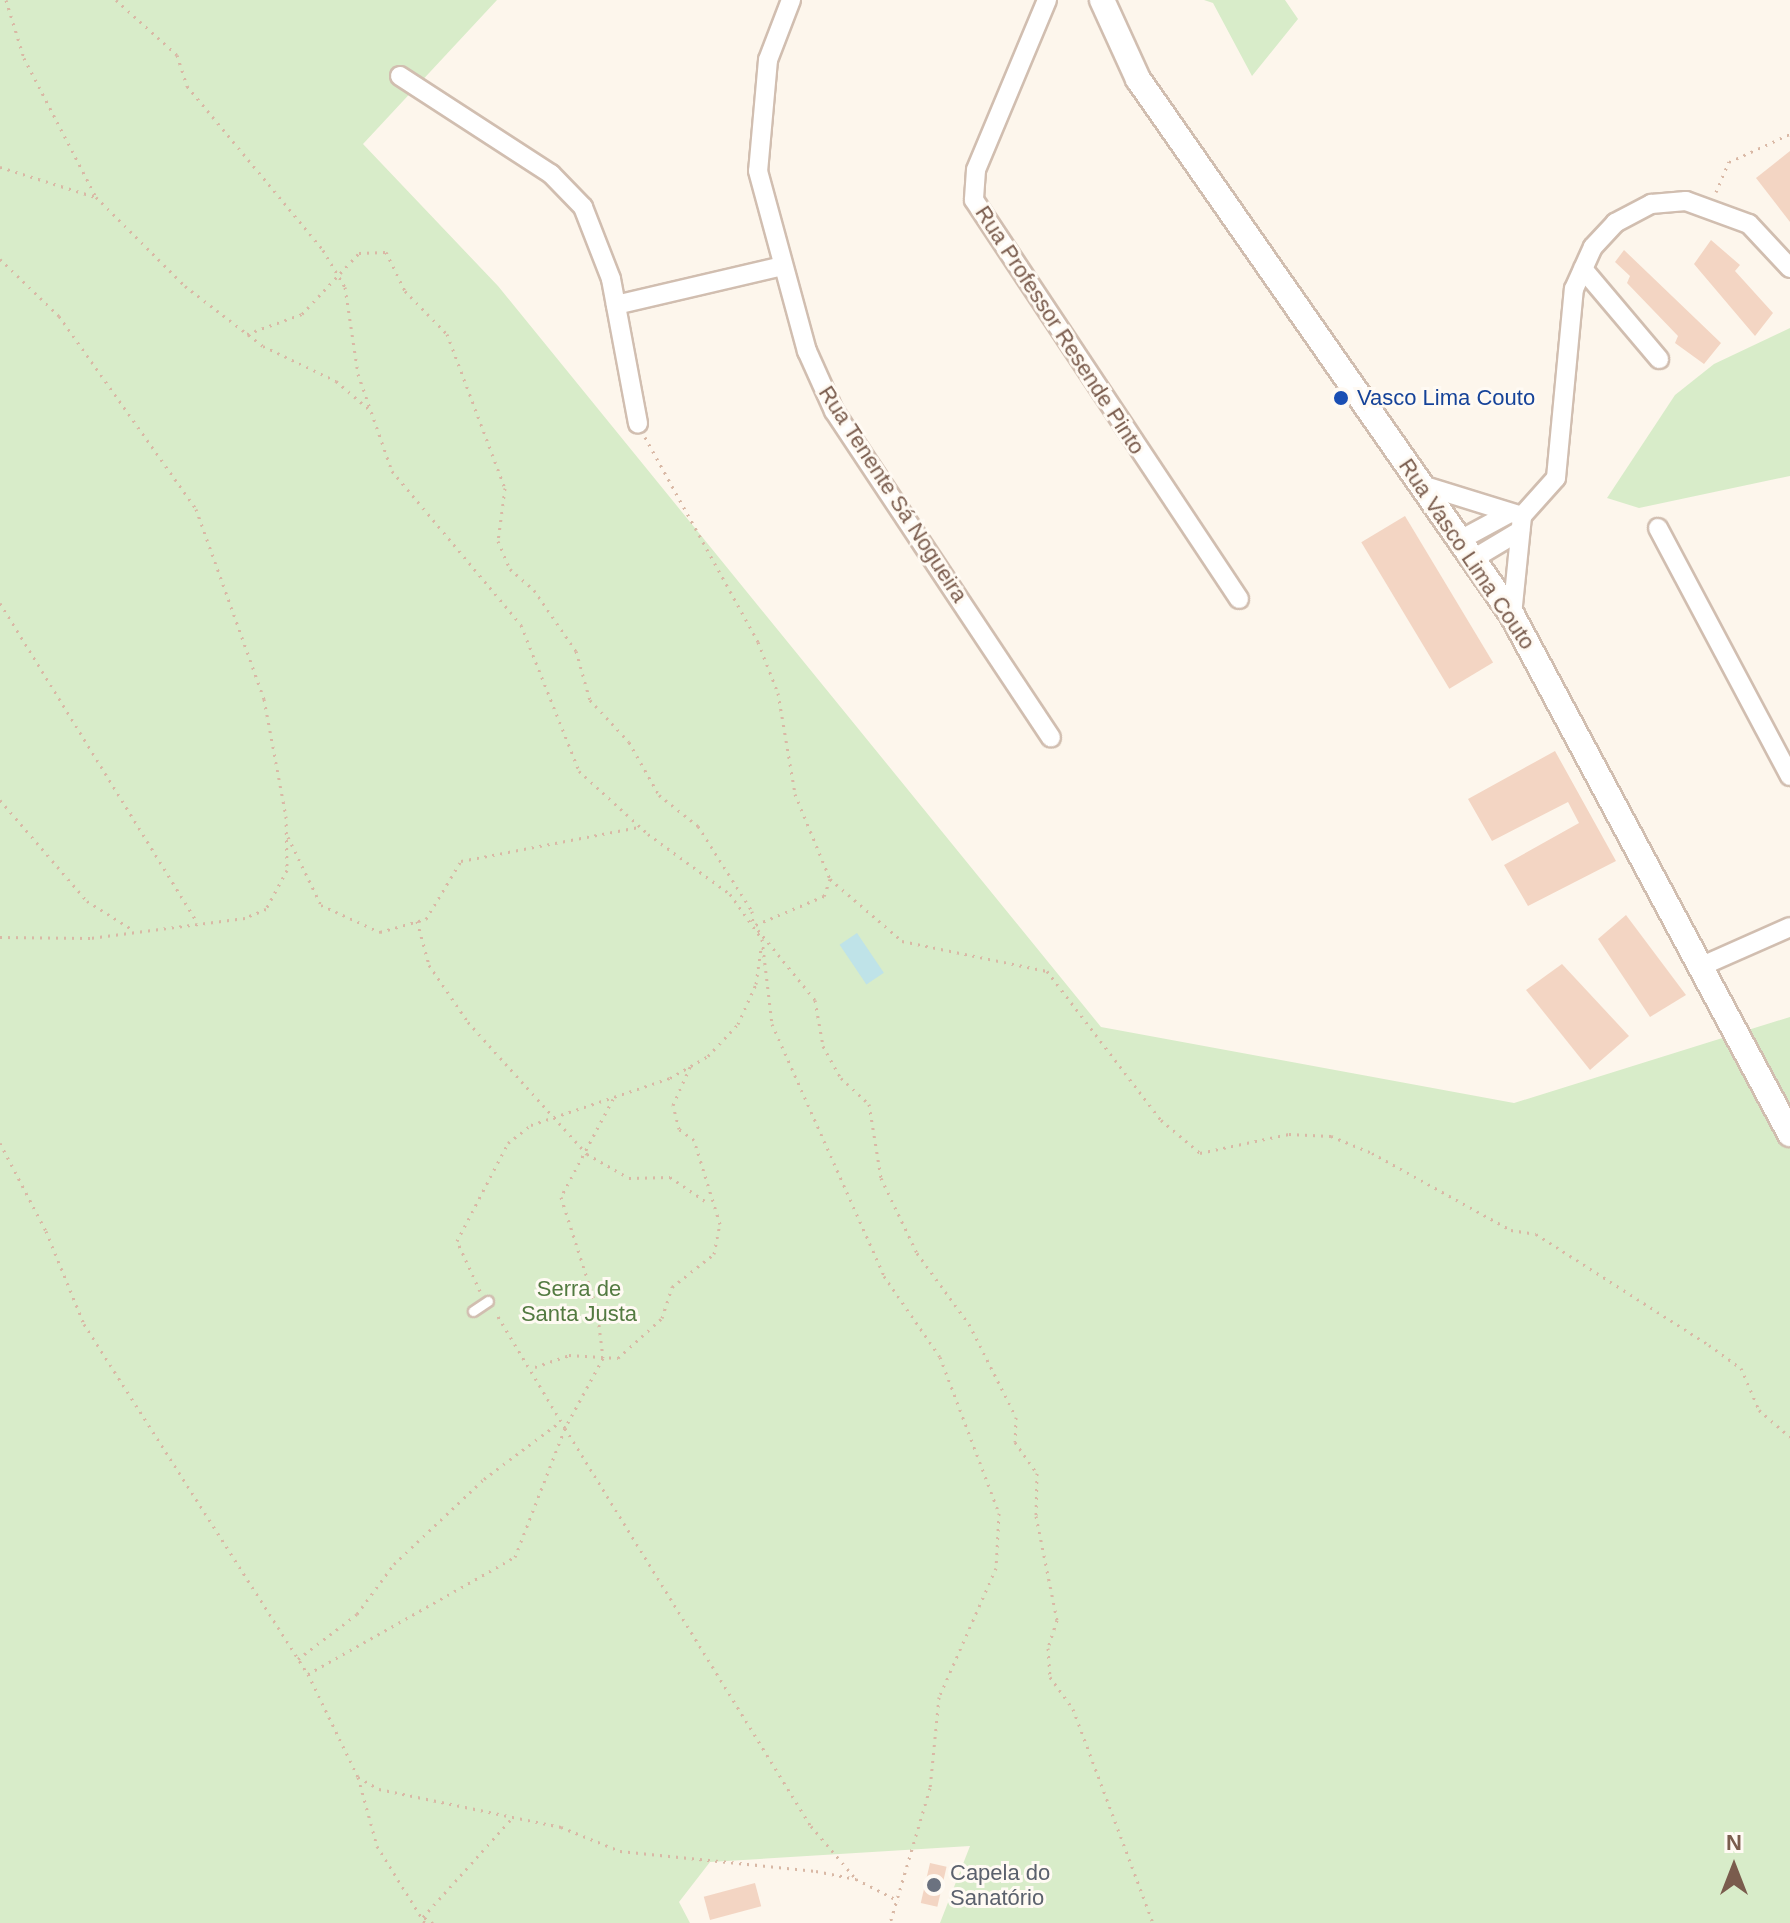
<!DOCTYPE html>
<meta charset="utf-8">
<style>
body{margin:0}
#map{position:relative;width:1790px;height:1923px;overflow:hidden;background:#fdf6ec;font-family:Arial,sans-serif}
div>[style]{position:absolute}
.green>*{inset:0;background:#d8ecc9}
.water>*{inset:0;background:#bfe3e8;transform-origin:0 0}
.building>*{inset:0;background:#f3d5c3;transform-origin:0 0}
.path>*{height:3px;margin-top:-1.5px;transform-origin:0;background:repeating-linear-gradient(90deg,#d9b8a5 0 2px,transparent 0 8px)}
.roads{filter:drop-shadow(2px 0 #d1beb0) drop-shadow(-2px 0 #d1beb0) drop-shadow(0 2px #d1beb0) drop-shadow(0 -2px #d1beb0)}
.service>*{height:9px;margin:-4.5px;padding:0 4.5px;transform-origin:4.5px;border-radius:4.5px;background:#fff}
.minor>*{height:18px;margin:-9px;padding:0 9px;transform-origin:9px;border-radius:9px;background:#fff}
.tertiary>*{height:24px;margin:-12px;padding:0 12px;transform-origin:12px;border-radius:12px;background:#fff}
.dots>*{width:22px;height:22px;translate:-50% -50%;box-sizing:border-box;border:4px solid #fffaf3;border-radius:50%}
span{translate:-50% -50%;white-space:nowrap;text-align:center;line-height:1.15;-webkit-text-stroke:6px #fffaf3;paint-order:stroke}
.street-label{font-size:22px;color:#7a5c4d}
.transit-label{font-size:22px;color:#164399}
.left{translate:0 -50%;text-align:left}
.park-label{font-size:22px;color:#537a41}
.worship-label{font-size:22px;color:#5b616d}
.north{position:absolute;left:1694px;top:1827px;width:80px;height:80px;-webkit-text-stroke:6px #fffaf3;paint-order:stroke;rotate:0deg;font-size:22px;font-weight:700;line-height:32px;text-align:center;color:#7a5c4d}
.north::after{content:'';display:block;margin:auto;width:28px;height:36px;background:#7a5c4d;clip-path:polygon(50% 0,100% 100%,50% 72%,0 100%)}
</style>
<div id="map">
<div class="green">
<i style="clip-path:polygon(0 0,497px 0,363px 144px,498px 286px,1101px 1027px,1514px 1103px,1790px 1017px,1790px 1923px,940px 1923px,970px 1846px,710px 1862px,679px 1902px,690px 1923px,0 1923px)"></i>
<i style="clip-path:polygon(1204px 0,1285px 0,1298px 19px,1252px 76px,1213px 3px)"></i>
<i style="clip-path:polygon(1790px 328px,1790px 476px,1639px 508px,1607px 498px,1675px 395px,1714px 364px)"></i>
</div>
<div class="water">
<i style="left:857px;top:933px;width:48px;height:21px;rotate:56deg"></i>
</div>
<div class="building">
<i style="clip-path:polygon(1790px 151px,1790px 222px,1756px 178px)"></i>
<i style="clip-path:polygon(1711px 240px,1740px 265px,1735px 271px,1773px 313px,1755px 336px,1694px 264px)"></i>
<i style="clip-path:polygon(1624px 250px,1721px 343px,1704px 364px,1675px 343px,1678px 336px,1627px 283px,1630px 276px,1615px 262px)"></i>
<i style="left:1405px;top:516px;width:171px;height:51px;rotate:59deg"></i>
<i style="clip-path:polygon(1555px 751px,1616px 861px,1528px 906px,1504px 865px,1579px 823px,1568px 802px,1492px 841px,1468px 799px)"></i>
<i style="clip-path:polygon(1626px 915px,1686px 995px,1650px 1017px,1598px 939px)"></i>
<i style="clip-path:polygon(1562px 964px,1629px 1036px,1590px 1070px,1526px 990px)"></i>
<i style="left:930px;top:1863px;width:17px;height:41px;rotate:13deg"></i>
<i style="left:755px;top:1883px;width:24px;height:53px;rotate:75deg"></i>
</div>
<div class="path">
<i style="left:6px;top:0;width:61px;rotate:72.8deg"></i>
<i style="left:24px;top:58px;width:157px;rotate:62.6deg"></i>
<i style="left:96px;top:197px;width:126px;rotate:45deg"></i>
<i style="left:185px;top:286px;width:98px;rotate:37.6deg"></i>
<i style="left:263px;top:346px;width:81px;rotate:25.6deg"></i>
<i style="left:336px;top:381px;width:46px;rotate:40.6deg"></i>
<i style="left:116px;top:0;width:82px;rotate:42deg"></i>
<i style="left:177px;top:55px;width:33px;rotate:72deg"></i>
<i style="left:187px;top:86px;width:213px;rotate:50.3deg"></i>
<i style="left:323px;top:250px;width:43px;rotate:59.3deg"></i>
<i style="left:345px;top:287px;width:88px;rotate:81.5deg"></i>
<i style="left:358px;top:374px;width:103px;rotate:70.7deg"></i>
<i style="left:392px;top:471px;width:201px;rotate:50deg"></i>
<i style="left:521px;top:625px;width:157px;rotate:68.3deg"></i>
<i style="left:579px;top:771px;width:93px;rotate:42.4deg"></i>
<i style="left:648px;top:834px;width:102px;rotate:36.2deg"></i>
<i style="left:730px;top:894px;width:55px;rotate:54.6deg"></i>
<i style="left:762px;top:939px;width:86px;rotate:83.3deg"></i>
<i style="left:772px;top:1024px;width:276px;rotate:66deg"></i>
<i style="left:884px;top:1276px;width:98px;rotate:55.3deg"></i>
<i style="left:940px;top:1357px;width:167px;rotate:69.3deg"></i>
<i style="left:999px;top:1513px;width:55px;rotate:93.1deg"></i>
<i style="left:996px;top:1568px;width:141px;rotate:113.8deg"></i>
<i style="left:939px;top:1697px;width:91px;rotate:95.6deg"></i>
<i style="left:930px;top:1788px;width:141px;rotate:106.5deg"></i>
<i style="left:0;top:167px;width:101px;rotate:17.4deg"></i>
<i style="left:1716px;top:192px;width:33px;rotate:-67deg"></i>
<i style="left:1729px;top:162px;width:67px;rotate:-24.7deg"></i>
<i style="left:0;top:259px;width:82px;rotate:44deg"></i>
<i style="left:59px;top:316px;width:237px;rotate:54.6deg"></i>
<i style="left:196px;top:509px;width:202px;rotate:70.3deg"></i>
<i style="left:264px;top:699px;width:119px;rotate:79.4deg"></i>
<i style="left:286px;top:816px;width:54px;rotate:88.9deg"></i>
<i style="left:287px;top:870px;width:44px;rotate:118.3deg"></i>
<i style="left:266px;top:909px;width:23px;rotate:157deg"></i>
<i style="left:245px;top:918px;width:156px;rotate:172.6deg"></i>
<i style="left:90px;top:938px;width:90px;rotate:-179.4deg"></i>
<i style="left:247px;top:334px;width:59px;rotate:-20deg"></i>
<i style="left:302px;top:314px;width:83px;rotate:-46.9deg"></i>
<i style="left:359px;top:253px;width:27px;rotate:-2deg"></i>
<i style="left:386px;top:252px;width:43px;rotate:64deg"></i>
<i style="left:405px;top:291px;width:60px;rotate:45.7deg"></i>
<i style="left:447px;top:334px;width:165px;rotate:69.4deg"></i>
<i style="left:505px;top:488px;width:53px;rotate:97.5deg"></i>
<i style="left:498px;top:541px;width:30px;rotate:67deg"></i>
<i style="left:510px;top:569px;width:32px;rotate:41deg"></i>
<i style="left:534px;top:590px;width:74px;rotate:55.5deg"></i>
<i style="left:576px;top:651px;width:51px;rotate:74.1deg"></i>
<i style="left:590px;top:700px;width:57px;rotate:47.1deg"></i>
<i style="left:629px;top:742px;width:61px;rotate:60.5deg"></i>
<i style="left:659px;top:795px;width:50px;rotate:38.5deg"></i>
<i style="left:698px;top:826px;width:101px;rotate:57.6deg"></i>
<i style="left:752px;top:911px;width:14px;rotate:86deg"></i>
<i style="left:645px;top:437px;width:234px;rotate:61.1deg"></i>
<i style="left:758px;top:642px;width:55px;rotate:68.6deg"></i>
<i style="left:778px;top:693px;width:102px;rotate:80.4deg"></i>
<i style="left:795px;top:794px;width:92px;rotate:67.6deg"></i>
<i style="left:830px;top:879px;width:18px;rotate:109deg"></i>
<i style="left:824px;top:896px;width:77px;rotate:157.1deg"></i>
<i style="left:0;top:603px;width:376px;rotate:58.3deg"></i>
<i style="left:0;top:800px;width:133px;rotate:49.3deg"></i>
<i style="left:87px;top:901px;width:54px;rotate:32.2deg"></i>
<i style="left:288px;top:837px;width:76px;rotate:64.1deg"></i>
<i style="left:321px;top:905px;width:65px;rotate:24.6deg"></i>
<i style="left:380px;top:932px;width:48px;rotate:-15.8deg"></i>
<i style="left:426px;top:919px;width:68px;rotate:-58.9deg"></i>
<i style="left:461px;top:861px;width:181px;rotate:-10.8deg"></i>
<i style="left:830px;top:879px;width:95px;rotate:40.7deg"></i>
<i style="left:902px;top:941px;width:148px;rotate:11.7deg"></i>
<i style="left:1047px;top:971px;width:188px;rotate:52.6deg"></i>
<i style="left:1161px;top:1120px;width:51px;rotate:40.2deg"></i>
<i style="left:1200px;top:1153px;width:91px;rotate:-12.1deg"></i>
<i style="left:1289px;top:1134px;width:42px;rotate:2.7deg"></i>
<i style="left:1331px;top:1136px;width:44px;rotate:22.5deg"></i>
<i style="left:1372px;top:1153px;width:159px;rotate:29deg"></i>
<i style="left:1511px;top:1230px;width:25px;rotate:9deg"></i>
<i style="left:1536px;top:1234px;width:206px;rotate:32.7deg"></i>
<i style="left:1709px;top:1345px;width:39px;rotate:36deg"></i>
<i style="left:1741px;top:1368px;width:46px;rotate:66.8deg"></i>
<i style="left:1759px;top:1410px;width:41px;rotate:41.1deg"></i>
<i style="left:417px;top:921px;width:46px;rotate:74.7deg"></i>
<i style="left:429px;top:965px;width:69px;rotate:55.6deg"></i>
<i style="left:468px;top:1022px;width:178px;rotate:48deg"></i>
<i style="left:587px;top:1154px;width:48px;rotate:29.7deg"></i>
<i style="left:629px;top:1178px;width:41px;rotate:-1.4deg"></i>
<i style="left:670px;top:1177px;width:46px;rotate:34.4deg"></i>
<i style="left:758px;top:930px;width:90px;rotate:50.8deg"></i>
<i style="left:815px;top:1000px;width:47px;rotate:80.1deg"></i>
<i style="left:823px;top:1046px;width:37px;rotate:61deg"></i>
<i style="left:841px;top:1078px;width:38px;rotate:43deg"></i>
<i style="left:869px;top:1104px;width:75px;rotate:80.8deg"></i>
<i style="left:881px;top:1178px;width:83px;rotate:64.4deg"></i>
<i style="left:917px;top:1253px;width:88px;rotate:53.8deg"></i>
<i style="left:969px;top:1324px;width:104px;rotate:63.2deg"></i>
<i style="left:1016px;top:1417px;width:25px;rotate:92deg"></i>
<i style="left:1015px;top:1442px;width:38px;rotate:55deg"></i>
<i style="left:1037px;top:1473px;width:43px;rotate:91.3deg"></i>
<i style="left:1036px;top:1516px;width:106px;rotate:78.6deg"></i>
<i style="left:1057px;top:1620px;width:29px;rotate:108deg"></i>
<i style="left:1048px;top:1648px;width:29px;rotate:86deg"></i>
<i style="left:1050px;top:1677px;width:39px;rotate:54deg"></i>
<i style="left:1073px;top:1709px;width:228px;rotate:69.5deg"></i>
<i style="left:613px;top:1099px;width:111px;rotate:118deg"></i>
<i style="left:561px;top:1197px;width:118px;rotate:72.2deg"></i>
<i style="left:597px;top:1309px;width:49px;rotate:83deg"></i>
<i style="left:603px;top:1358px;width:80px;rotate:118.5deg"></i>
<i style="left:565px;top:1428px;width:468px;rotate:58.3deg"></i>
<i style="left:811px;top:1826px;width:70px;rotate:49.7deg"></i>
<i style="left:0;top:1143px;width:99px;rotate:62.4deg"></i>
<i style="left:46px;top:1231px;width:100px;rotate:67.8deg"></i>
<i style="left:84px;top:1324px;width:416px;rotate:57.4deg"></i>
<i style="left:308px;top:1674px;width:114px;rotate:64.1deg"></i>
<i style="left:358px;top:1777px;width:24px;rotate:30deg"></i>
<i style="left:379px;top:1789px;width:186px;rotate:11.8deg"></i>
<i style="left:561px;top:1827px;width:64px;rotate:22.1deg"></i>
<i style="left:620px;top:1851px;width:197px;rotate:5.8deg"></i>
<i style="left:816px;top:1871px;width:41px;rotate:11.3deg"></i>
<i style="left:856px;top:1879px;width:48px;rotate:27.1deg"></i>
<i style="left:480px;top:1291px;width:55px;rotate:-114.7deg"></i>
<i style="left:457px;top:1241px;width:110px;rotate:-62.5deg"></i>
<i style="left:508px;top:1143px;width:29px;rotate:-38deg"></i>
<i style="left:531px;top:1125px;width:147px;rotate:-18.7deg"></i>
<i style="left:670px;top:1078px;width:44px;rotate:-30.1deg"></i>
<i style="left:708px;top:1056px;width:44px;rotate:-46.8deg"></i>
<i style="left:738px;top:1024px;width:44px;rotate:-65.8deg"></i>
<i style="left:756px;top:984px;width:37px;rotate:-82deg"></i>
<i style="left:535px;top:1367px;width:36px;rotate:-19deg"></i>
<i style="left:569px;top:1355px;width:49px;rotate:3.5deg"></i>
<i style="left:618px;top:1358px;width:59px;rotate:-42.3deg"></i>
<i style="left:662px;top:1318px;width:33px;rotate:-72deg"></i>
<i style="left:672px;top:1287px;width:53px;rotate:-38.2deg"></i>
<i style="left:714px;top:1254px;width:31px;rotate:-79deg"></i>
<i style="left:720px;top:1224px;width:88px;rotate:-107.2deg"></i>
<i style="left:694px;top:1140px;width:19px;rotate:-144deg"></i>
<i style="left:679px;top:1129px;width:25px;rotate:-104deg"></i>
<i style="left:673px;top:1105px;width:42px;rotate:-65.9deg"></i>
<i style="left:298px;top:1659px;width:74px;rotate:-37.3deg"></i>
<i style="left:357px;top:1614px;width:62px;rotate:-53.5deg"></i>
<i style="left:394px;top:1564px;width:124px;rotate:-43.4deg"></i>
<i style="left:484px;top:1479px;width:95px;rotate:-36.9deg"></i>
<i style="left:308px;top:1674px;width:238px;rotate:-29.5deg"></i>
<i style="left:515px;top:1557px;width:138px;rotate:-68.8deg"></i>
<i style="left:565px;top:1428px;width:134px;rotate:-121deg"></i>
<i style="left:358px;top:1777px;width:72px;rotate:74.6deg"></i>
<i style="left:377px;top:1846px;width:91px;rotate:58.1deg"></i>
<i style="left:433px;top:1923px;width:12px;rotate:-149deg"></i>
<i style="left:423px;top:1917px;width:135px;rotate:-48deg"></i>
</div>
<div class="roads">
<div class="service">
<i style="left:473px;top:1311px;width:18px;rotate:-34deg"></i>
</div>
<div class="minor">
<i style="left:791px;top:0;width:64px;rotate:111deg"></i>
<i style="left:768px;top:60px;width:111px;rotate:95.1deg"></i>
<i style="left:758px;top:171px;width:187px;rotate:74.8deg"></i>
<i style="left:807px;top:351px;width:66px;rotate:65.8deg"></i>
<i style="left:834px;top:411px;width:392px;rotate:56.4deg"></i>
<i style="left:1047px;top:0;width:184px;rotate:112.7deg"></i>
<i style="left:976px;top:170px;width:30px;rotate:94deg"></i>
<i style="left:974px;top:200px;width:479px;rotate:56.4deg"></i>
<i style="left:400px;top:76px;width:180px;rotate:33deg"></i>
<i style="left:551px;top:174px;width:46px;rotate:45.9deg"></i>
<i style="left:583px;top:207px;width:77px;rotate:68.7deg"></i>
<i style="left:611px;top:279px;width:147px;rotate:79.4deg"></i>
<i style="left:1583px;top:269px;width:118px;rotate:49.8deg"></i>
<i style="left:616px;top:305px;width:171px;rotate:-13.2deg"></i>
<i style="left:1422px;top:485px;width:105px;rotate:17.2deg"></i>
<i style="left:1658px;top:528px;width:281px;rotate:62deg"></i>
<i style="left:1460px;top:540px;width:55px;rotate:-28.4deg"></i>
<i style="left:1473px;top:559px;width:55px;rotate:-30.8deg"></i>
<i style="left:1512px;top:615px;width:100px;rotate:-84.2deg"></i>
<i style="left:1522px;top:516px;width:51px;rotate:-48.2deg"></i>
<i style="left:1556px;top:478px;width:190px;rotate:-84.6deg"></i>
<i style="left:1574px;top:289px;width:46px;rotate:-65.7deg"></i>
<i style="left:1593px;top:247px;width:33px;rotate:-47deg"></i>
<i style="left:1615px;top:223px;width:41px;rotate:-27.8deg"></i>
<i style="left:1651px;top:204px;width:35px;rotate:-5deg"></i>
<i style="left:1686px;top:201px;width:67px;rotate:20.1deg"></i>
<i style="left:1749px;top:224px;width:60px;rotate:47deg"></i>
<i style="left:1702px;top:966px;width:96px;rotate:-23.9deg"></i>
</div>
<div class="tertiary">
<i style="left:1102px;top:0;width:87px;rotate:65.5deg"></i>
<i style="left:1138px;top:79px;width:654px;rotate:55.09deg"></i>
<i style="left:1512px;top:615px;width:589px;rotate:61.82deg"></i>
</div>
</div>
<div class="dots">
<i style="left:1341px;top:398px;background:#1a4fb4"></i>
<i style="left:934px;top:1885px;background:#6b7280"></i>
</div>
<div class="street-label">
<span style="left:1060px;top:330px;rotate:57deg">Rua Professor Resende Pinto</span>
<span style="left:893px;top:494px;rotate:57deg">Rua Tenente Sá Nogueira</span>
<span style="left:1467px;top:554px;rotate:56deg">Rua Vasco Lima Couto</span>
</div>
<div class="transit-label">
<span class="left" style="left:1357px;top:398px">Vasco Lima Couto</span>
</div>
<div class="park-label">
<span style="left:579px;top:1301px">Serra de<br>Santa Justa</span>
</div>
<div class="worship-label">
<span class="left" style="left:950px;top:1885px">Capela do<br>Sanatório</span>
</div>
<div class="north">N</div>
</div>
